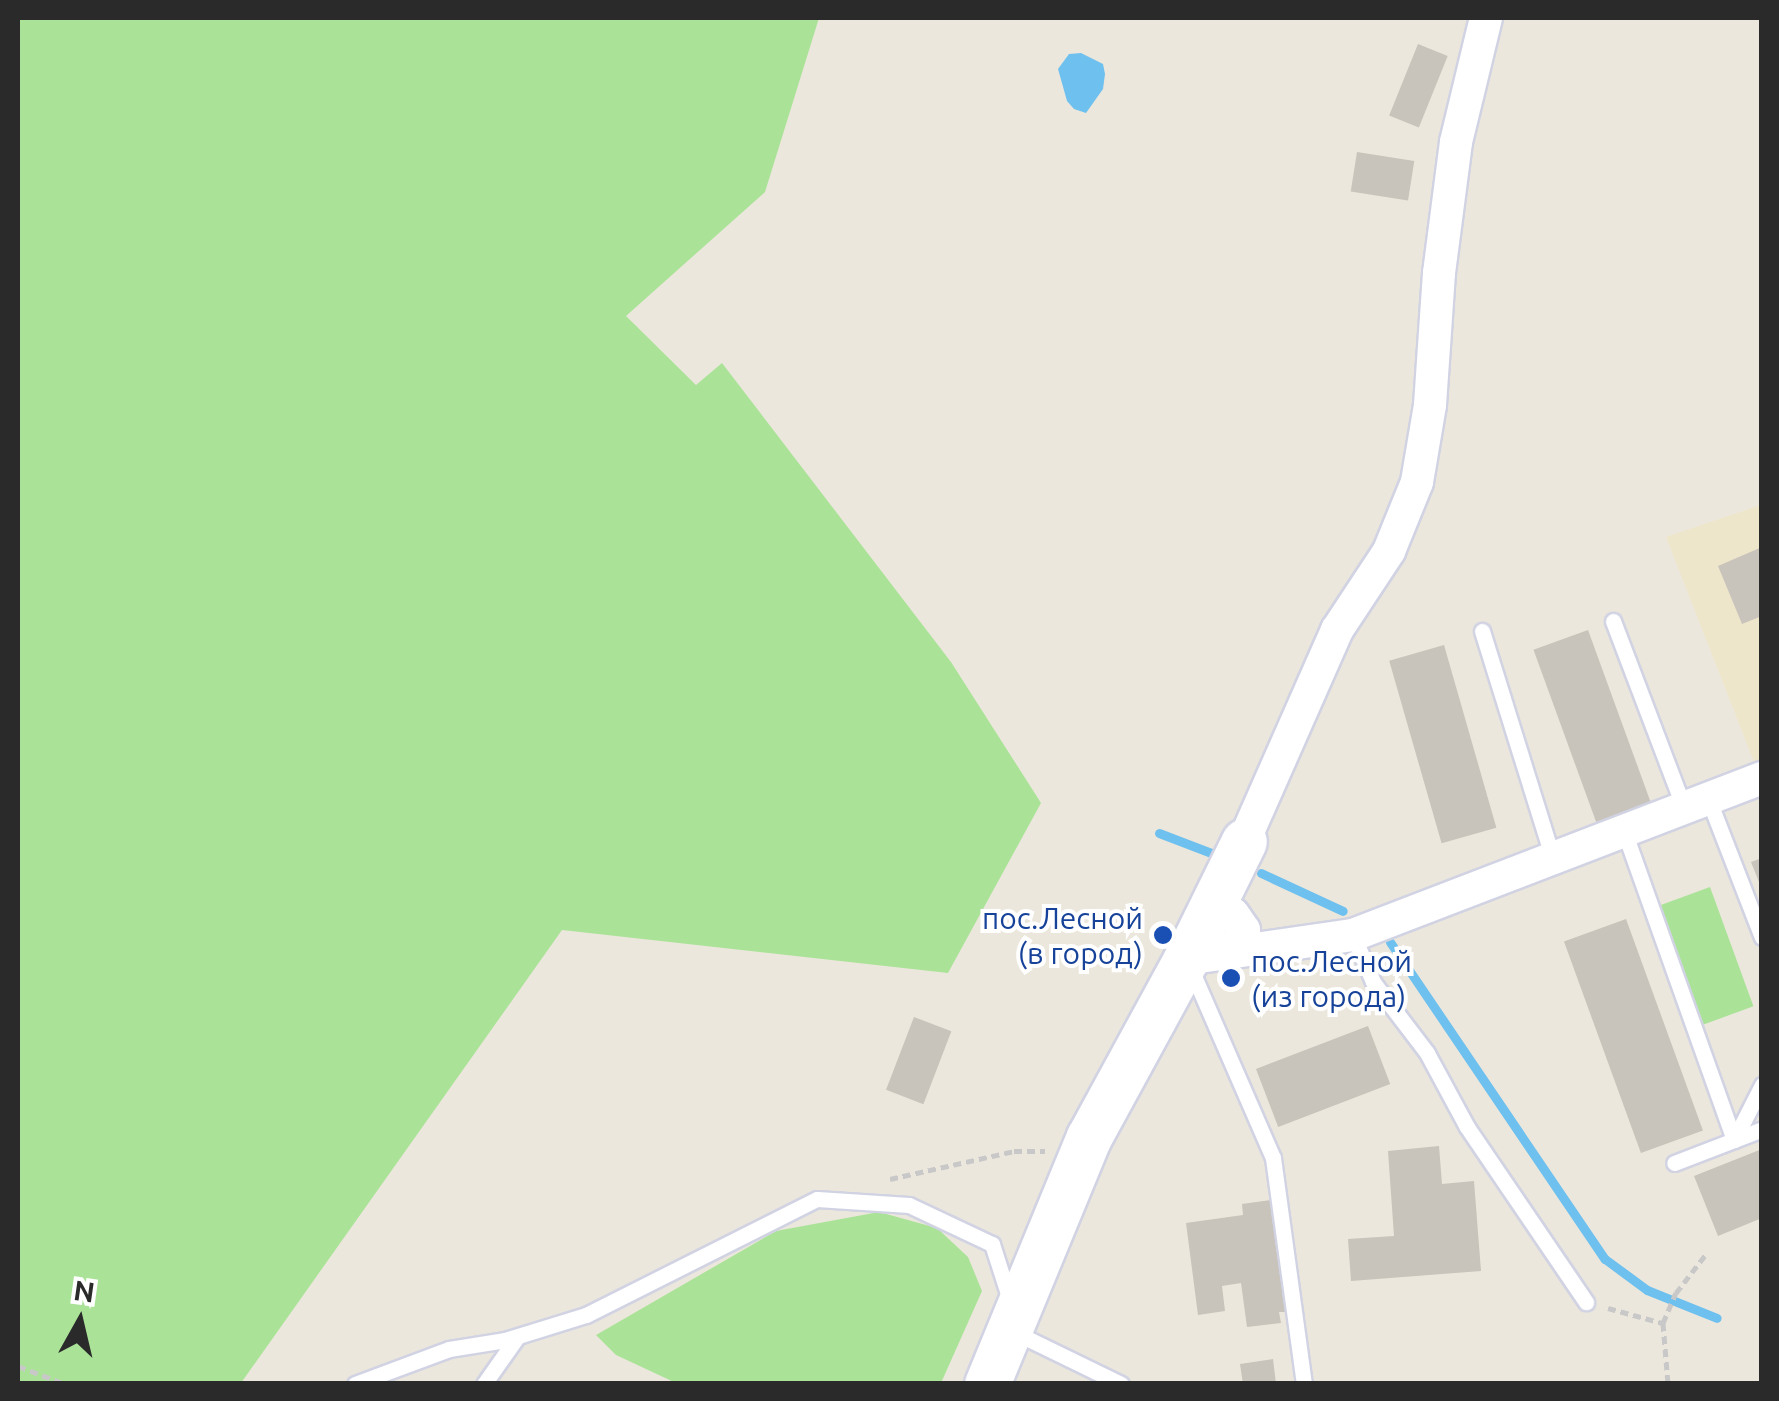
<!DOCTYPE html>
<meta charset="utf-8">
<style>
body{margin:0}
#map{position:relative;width:1779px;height:1401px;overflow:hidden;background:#ece7dc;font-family:Ubuntu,sans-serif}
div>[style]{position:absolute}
.education>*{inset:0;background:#eee6cb}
.green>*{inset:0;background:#aae398;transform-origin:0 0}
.water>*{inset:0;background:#6ec0ef}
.stream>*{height:9px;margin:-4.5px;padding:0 4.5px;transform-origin:4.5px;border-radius:4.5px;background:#6ec0ef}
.building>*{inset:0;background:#c8c3bb;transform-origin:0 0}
.path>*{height:5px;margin-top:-2.5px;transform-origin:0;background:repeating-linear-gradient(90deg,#c8c8c8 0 8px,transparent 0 13px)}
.roads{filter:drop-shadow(2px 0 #d1d3e3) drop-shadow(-2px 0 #d1d3e3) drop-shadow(0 2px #d1d3e3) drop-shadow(0 -2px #d1d3e3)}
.lane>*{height:15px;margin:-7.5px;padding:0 7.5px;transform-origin:7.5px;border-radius:7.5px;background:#fff}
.street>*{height:32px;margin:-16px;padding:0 16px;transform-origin:16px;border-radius:16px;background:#fff}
.secondary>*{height:45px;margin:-22.5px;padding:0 22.5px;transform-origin:22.5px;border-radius:22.5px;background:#fff}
.dots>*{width:28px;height:28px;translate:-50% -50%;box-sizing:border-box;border:5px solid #fff;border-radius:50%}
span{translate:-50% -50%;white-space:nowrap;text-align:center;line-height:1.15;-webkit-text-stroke:8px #fff;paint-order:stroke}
.transit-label{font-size:30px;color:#164399}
.right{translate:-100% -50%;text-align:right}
.left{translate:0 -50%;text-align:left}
.frame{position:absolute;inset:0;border:20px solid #2a2a2a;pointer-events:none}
.north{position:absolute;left:30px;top:1271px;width:100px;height:100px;-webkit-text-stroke:8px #fff;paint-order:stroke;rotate:8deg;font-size:28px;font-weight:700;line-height:40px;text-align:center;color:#2a2a2a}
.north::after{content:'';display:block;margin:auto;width:35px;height:45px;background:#2a2a2a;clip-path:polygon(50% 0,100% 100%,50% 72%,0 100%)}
</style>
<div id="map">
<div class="education">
<i style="clip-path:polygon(1761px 505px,1761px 765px,1756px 767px,1666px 537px)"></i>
</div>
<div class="green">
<i style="clip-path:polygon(18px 18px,819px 18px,765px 192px,626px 316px,696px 385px,722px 363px,951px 662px,1041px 803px,948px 973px,562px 930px,241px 1383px,18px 1383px)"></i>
<i style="left:1710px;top:887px;width:127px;height:53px;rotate:70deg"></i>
<i style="clip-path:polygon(879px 1212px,937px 1228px,968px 1257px,982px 1291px,941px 1383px,676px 1383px,616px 1355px,596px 1335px,776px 1231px)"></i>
</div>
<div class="water">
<i style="clip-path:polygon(1081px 53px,1103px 64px,1105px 74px,1103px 89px,1086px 113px,1074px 109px,1067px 101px,1058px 69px,1069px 54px)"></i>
</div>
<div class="stream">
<i style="left:1159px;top:833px;width:56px;rotate:21deg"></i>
<i style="left:1261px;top:873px;width:90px;rotate:24.9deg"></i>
<i style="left:1390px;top:942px;width:383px;rotate:55.9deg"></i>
<i style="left:1605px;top:1259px;width:52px;rotate:36.4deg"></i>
<i style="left:1647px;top:1290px;width:75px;rotate:21.8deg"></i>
</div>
<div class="building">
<i style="left:1418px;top:44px;width:32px;height:77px;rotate:22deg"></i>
<i style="left:1357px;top:152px;width:58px;height:40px;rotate:9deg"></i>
<i style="clip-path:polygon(1762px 547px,1762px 616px,1742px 624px,1718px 566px)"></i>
<i style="left:1588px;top:630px;width:187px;height:58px;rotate:70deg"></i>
<i style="left:1444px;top:645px;width:190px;height:57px;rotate:74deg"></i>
<i style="clip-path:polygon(1762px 858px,1762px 887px,1761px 887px,1751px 862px)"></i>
<i style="left:1626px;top:919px;width:225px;height:66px;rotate:70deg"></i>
<i style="left:914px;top:1017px;width:40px;height:78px;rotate:21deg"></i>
<i style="left:1368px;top:1026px;width:62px;height:120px;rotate:69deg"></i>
<i style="clip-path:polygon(1439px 1146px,1442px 1184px,1474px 1181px,1481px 1271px,1351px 1281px,1348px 1239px,1394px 1236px,1388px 1151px)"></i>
<i style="clip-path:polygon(1762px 1149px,1762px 1218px,1718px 1236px,1694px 1176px)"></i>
<i style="clip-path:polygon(1271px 1200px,1286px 1312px,1279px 1312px,1281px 1323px,1247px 1327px,1241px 1283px,1222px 1286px,1225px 1311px,1198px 1315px,1186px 1223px,1243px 1215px,1242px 1204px)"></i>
<i style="clip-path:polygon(1273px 1359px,1276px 1384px,1243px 1384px,1240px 1364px)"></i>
</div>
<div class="path">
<i style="left:890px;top:1179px;width:127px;rotate:-12.7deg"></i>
<i style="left:1014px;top:1151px;width:31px"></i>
<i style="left:1608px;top:1308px;width:57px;rotate:15.3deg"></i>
<i style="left:1663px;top:1323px;width:61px;rotate:85.3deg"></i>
<i style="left:1663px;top:1323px;width:33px;rotate:-67deg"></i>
<i style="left:1676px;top:1293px;width:49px;rotate:-52.4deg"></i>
<i style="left:18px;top:1366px;width:50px;rotate:21deg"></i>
</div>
<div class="roads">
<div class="lane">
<i style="left:1613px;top:621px;width:200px;rotate:69.2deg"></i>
<i style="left:1482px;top:631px;width:239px;rotate:72.7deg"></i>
<i style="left:1708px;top:798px;width:149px;rotate:68.8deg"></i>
<i style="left:1624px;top:831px;width:328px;rotate:70.4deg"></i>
<i style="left:1734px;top:1140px;width:64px;rotate:159deg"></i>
<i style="left:1353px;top:935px;width:51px;rotate:66.9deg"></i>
<i style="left:1373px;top:982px;width:89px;rotate:52.7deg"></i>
<i style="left:1427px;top:1053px;width:84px;rotate:61.6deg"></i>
<i style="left:1467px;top:1127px;width:212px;rotate:55.8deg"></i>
<i style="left:1190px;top:967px;width:208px;rotate:66.5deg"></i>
<i style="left:1273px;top:1158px;width:228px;rotate:82.2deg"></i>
<i style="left:1734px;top:1140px;width:62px;rotate:-63deg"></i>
<i style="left:1734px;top:1140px;width:30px;rotate:-21deg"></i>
<i style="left:1012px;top:1331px;width:121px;rotate:25.9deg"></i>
<i style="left:355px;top:1384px;width:100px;rotate:-20.4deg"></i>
<i style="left:449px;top:1349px;width:57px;rotate:-9.1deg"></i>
<i style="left:505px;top:1340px;width:85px;rotate:-17.2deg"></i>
<i style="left:586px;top:1315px;width:258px;rotate:-26.7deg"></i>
<i style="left:817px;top:1199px;width:92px;rotate:3.7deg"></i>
<i style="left:909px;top:1205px;width:92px;rotate:25.2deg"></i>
<i style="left:992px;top:1244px;width:56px;rotate:72.2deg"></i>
<i style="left:484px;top:1384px;width:57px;rotate:-54.9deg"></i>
</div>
<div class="street">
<i style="left:1244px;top:841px;width:231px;rotate:-66.2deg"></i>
<i style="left:1337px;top:630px;width:95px;rotate:-56.6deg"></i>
<i style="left:1389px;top:551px;width:74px;rotate:-67.9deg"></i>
<i style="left:1417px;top:482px;width:78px;rotate:-80.4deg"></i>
<i style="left:1430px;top:405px;width:132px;rotate:-86.1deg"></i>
<i style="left:1439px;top:273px;width:132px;rotate:-82.6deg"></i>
<i style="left:1456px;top:142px;width:128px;rotate:-76.4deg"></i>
<i style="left:1211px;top:911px;width:22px;rotate:8deg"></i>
<i style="left:1233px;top:914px;width:19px;rotate:55deg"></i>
<i style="left:1244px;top:930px;width:24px;rotate:118deg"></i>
<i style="left:1186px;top:959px;width:169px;rotate:-8.2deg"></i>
<i style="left:1353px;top:935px;width:438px;rotate:-21deg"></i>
</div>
<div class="secondary">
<i style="left:987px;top:1384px;width:267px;rotate:-67.6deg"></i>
<i style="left:1089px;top:1137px;width:203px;rotate:-61.4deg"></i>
<i style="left:1186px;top:959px;width:131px;rotate:-63.8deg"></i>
</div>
</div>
<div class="dots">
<i style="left:1163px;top:935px;background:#1a4fb4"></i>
<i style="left:1231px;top:978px;background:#1a4fb4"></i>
</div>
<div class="transit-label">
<span class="right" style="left:1143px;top:935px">пос.Лесной<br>(в город)</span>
<span class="left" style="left:1251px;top:978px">пос.Лесной<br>(из города)</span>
</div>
<div class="frame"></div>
<div class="north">N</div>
</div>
